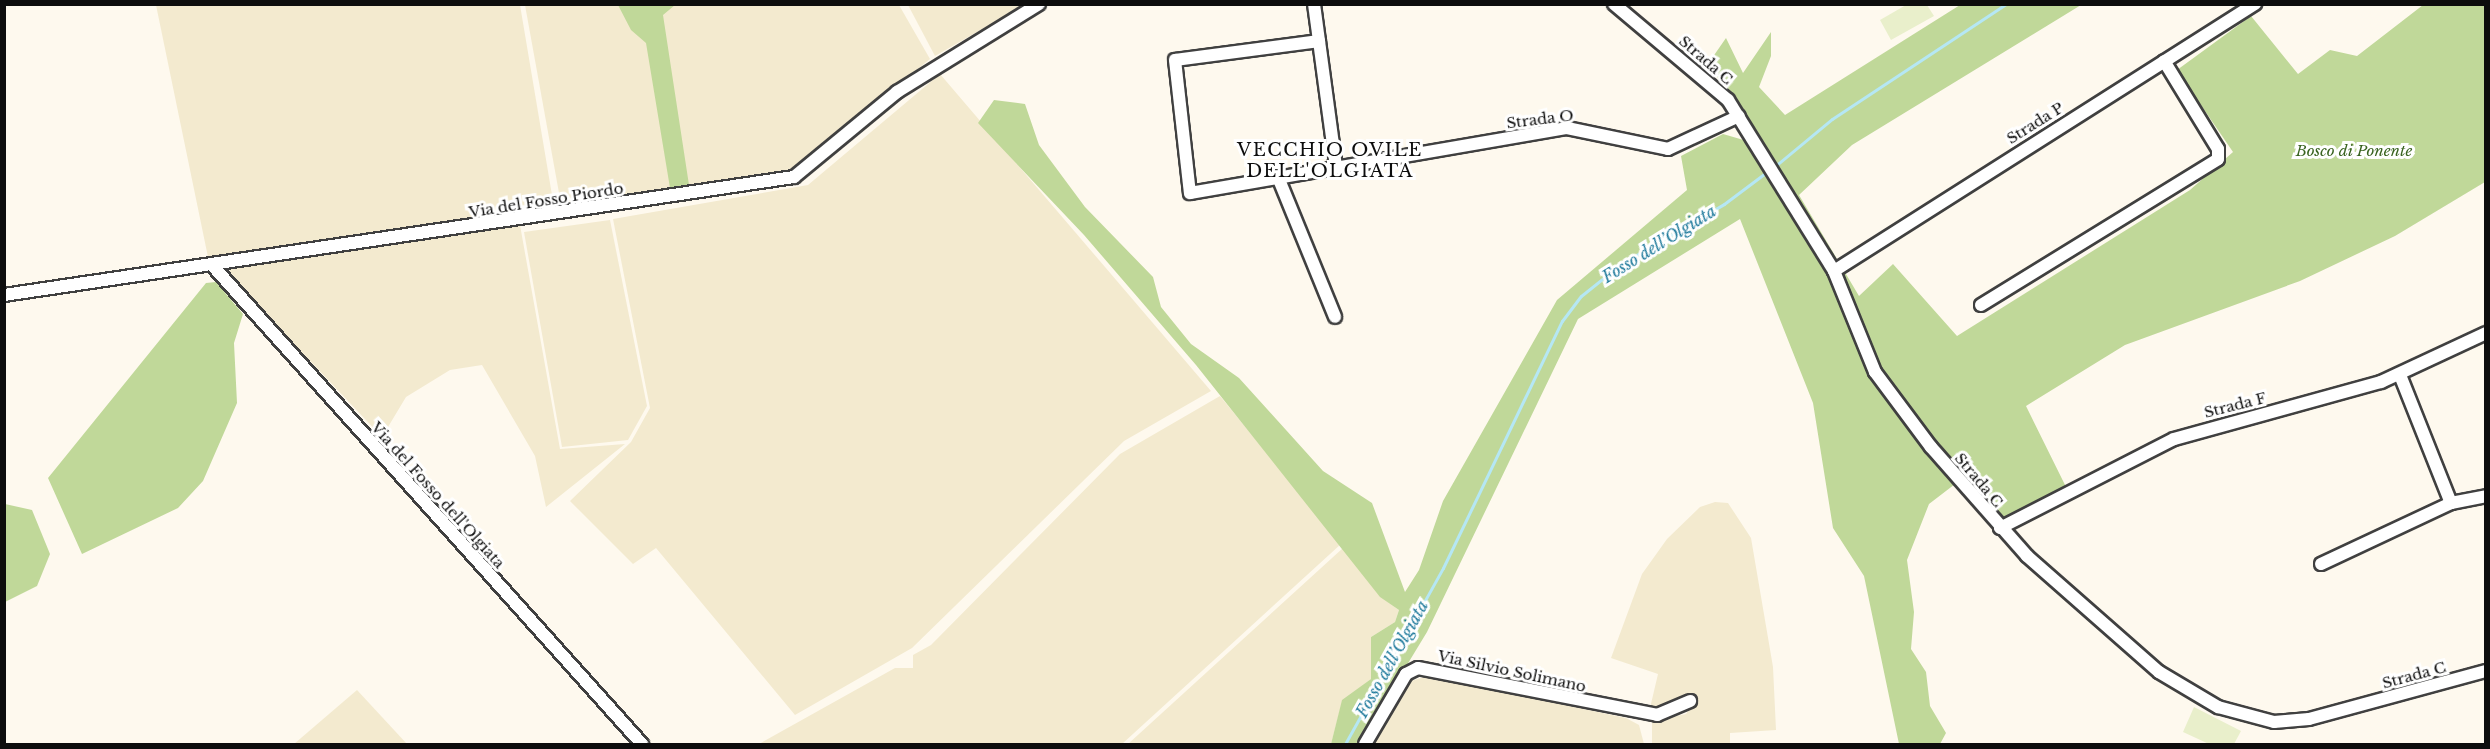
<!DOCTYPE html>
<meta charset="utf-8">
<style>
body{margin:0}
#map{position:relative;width:2490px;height:749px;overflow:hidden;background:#fef9ee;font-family:"Libre Baskerville",serif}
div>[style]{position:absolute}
.farmland>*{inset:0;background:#f3eacf}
.forest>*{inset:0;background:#c0d899}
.pitch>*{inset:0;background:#e9efcb}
.stream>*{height:3px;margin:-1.5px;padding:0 1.5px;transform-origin:1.5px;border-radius:1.5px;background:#b5e7f4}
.roads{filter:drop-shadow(2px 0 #404040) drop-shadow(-2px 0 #404040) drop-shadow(0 2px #404040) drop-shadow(0 -2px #404040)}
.minor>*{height:12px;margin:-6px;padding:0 6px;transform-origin:6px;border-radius:6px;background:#fff}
span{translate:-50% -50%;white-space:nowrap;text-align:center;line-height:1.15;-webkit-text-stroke:6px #fff;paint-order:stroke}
.street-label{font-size:15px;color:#0d0d0d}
.park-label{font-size:15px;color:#396320;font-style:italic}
.water-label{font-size:16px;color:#1b789a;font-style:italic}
.quarter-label{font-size:18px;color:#0d0d0d;letter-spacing:1.5px}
.frame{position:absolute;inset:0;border:6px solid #0d0d0d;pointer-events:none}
</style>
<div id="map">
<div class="farmland">
<i style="clip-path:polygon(156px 5px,520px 5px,554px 207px,208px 257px)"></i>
<i style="clip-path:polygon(525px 5px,899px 5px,930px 59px,795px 169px,561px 204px)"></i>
<i style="clip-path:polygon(908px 5px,1024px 5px,935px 56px)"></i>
<i style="clip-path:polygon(940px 74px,1211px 391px,1124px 441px,912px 648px,795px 715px,656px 548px,633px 564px,570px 501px,631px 442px,650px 408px,613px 219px,808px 185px)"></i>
<i style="clip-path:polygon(610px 220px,647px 406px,628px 440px,562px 447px,524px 232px)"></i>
<i style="clip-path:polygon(520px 225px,560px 449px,625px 444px,546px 507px,535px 456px,482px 365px,450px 370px,406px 397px,382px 437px,228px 274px,232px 266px)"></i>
<i style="clip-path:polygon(1220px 396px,1341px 544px,1122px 744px,759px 744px,895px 668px,913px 668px,913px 655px,931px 645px,1120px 454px)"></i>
<i style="clip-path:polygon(1715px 502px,1728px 503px,1751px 538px,1773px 667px,1776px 730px,1730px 733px,1730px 744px,1652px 744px,1652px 721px,1686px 714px,1694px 702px,1665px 711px,1650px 708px,1658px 674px,1611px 658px,1642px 574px,1667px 539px,1700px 507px)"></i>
<i style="clip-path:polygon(1343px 548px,1381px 597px,1399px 610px,1395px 622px,1371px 637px,1371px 679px,1342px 702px,1331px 744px,1128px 744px)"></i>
<i style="clip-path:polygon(1428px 676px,1626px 718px,1639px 725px,1644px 744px,1372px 744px,1407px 682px)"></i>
<i style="clip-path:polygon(357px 690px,407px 744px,294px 744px)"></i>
</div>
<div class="forest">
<i style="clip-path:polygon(618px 5px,675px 5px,663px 15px,689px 185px,670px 188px,646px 43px,631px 30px)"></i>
<i style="clip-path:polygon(1960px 5px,2081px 5px,1852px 145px,1799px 195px,1859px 296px,1893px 264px,1957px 336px,2190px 190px,2233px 152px,2177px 70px,2251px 16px,2298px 74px,2330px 50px,2357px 56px,2423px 5px,2485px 5px,2485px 182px,2395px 236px,2300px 281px,2125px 345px,2026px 406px,2067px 489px,2000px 528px,1959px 481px,1929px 504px,1907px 560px,1914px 612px,1911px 649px,1926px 672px,1930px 706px,1946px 733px,1940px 744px,1899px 744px,1864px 576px,1833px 528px,1813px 403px,1740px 219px,1578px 319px,1427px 632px,1359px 744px,1331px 744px,1342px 700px,1371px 679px,1371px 637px,1395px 622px,1399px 610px,1380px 597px,1196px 365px,1084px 235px,978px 123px,994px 100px,1025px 104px,1039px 145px,1085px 207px,1153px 277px,1161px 307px,1191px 344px,1239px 378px,1323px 471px,1372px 503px,1405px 592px,1419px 570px,1443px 501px,1557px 300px,1687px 190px,1681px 156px,1723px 134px,1747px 141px,1710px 61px,1726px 38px,1743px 73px,1771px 32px,1771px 56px,1759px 87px,1785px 115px)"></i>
<i style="clip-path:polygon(216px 282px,243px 314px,234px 343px,237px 403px,203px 481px,178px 508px,82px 554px,48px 478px,206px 283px)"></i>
<i style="clip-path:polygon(5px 504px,32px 510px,50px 554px,37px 586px,5px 602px)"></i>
</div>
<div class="pitch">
<i style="clip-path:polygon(1906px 5px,1927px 5px,1934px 16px,1891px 40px,1880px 20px)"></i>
<i style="clip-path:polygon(2194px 707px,2241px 731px,2234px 744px,2209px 744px,2183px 732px)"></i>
</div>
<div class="stream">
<i style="left:1774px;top:167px;width:75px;rotate:-39.6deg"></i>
<i style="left:1832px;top:119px;width:209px;rotate:-33.5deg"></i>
<i style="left:1345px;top:744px;width:201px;rotate:-60.9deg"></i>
<i style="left:1443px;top:568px;width:274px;rotate:-64.3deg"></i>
<i style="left:1562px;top:321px;width:31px;rotate:-53deg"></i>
<i style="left:1581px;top:296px;width:51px;rotate:-38.7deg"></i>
<i style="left:1621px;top:264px;width:119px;rotate:-30.2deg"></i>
<i style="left:1724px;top:204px;width:55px;rotate:-36.9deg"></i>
</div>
<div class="roads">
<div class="minor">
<i style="left:1314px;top:4px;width:163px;rotate:82.3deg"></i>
<i style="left:1614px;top:4px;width:149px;rotate:40.1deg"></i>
<i style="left:1728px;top:100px;width:201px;rotate:58.2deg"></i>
<i style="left:1834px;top:271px;width:109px;rotate:67.9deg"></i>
<i style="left:1875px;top:372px;width:94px;rotate:53.3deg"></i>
<i style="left:1931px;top:447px;width:145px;rotate:48.6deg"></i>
<i style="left:2027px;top:556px;width:176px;rotate:41.3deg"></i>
<i style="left:2159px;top:672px;width:69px;rotate:30.7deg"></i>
<i style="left:2218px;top:707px;width:58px;rotate:15deg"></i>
<i style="left:2274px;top:722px;width:35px;rotate:-5deg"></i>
<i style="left:2309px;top:719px;width:183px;rotate:-15.2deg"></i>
<i style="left:1319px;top:41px;width:145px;rotate:172.5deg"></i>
<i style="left:1175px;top:60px;width:134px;rotate:83.6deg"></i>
<i style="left:1190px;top:193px;width:383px;rotate:-9.8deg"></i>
<i style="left:1567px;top:128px;width:103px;rotate:11.7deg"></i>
<i style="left:1668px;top:149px;width:78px;rotate:-24.9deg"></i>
<i style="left:1278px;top:177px;width:151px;rotate:67.8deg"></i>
<i style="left:212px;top:265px;width:644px;rotate:48.09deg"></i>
<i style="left:1834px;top:271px;width:499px;rotate:-32.4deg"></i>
<i style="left:4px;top:295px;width:799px;rotate:-8.5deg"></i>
<i style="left:794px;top:177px;width:134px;rotate:-39.5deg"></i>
<i style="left:897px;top:92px;width:167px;rotate:-31.8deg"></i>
<i style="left:1981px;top:305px;width:278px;rotate:-31.6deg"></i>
<i style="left:2218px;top:159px;width:10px;rotate:-90deg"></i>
<i style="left:2218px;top:149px;width:103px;rotate:-121.5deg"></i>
<i style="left:2400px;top:375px;width:138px;rotate:68.3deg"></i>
<i style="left:2000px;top:528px;width:195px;rotate:-27.1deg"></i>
<i style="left:2174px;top:439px;width:215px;rotate:-15.4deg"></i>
<i style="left:2381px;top:382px;width:116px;rotate:-25deg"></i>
<i style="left:2321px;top:564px;width:144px;rotate:-25.1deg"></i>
<i style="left:2451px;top:503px;width:36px;rotate:-11deg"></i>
<i style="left:1365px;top:744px;width:81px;rotate:-59.6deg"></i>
<i style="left:1406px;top:674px;width:13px;rotate:-27deg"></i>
<i style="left:1418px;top:668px;width:244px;rotate:11.1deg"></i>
<i style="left:1657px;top:715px;width:36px;rotate:-23deg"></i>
</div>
</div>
<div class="street-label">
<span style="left:1706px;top:60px;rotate:41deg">Strada C</span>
<span style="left:1540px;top:119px;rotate:-7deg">Strada O</span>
<span style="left:2035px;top:123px;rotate:-32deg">Strada P</span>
<span style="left:546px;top:200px;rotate:-9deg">Via del Fosso Piordo</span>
<span style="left:2235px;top:405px;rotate:-14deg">Strada F</span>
<span style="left:1979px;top:480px;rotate:50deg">Strada C</span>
<span style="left:438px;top:495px;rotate:48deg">Via del Fosso dell'Olgiata</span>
<span style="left:1512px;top:671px;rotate:12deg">Via Silvio Solimano</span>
<span style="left:2414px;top:675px;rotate:-15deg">Strada C</span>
</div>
<div class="park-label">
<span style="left:2354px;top:151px">Bosco di Ponente</span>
</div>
<div class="water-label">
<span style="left:1659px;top:244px;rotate:-32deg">Fosso dell’Olgiata</span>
<span style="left:1392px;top:659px;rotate:-61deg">Fosso dell’Olgiata</span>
</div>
<div class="quarter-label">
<span style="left:1330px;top:161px">VECCHIO OVILE<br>DELL'OLGIATA</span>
</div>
<div class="frame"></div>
</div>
